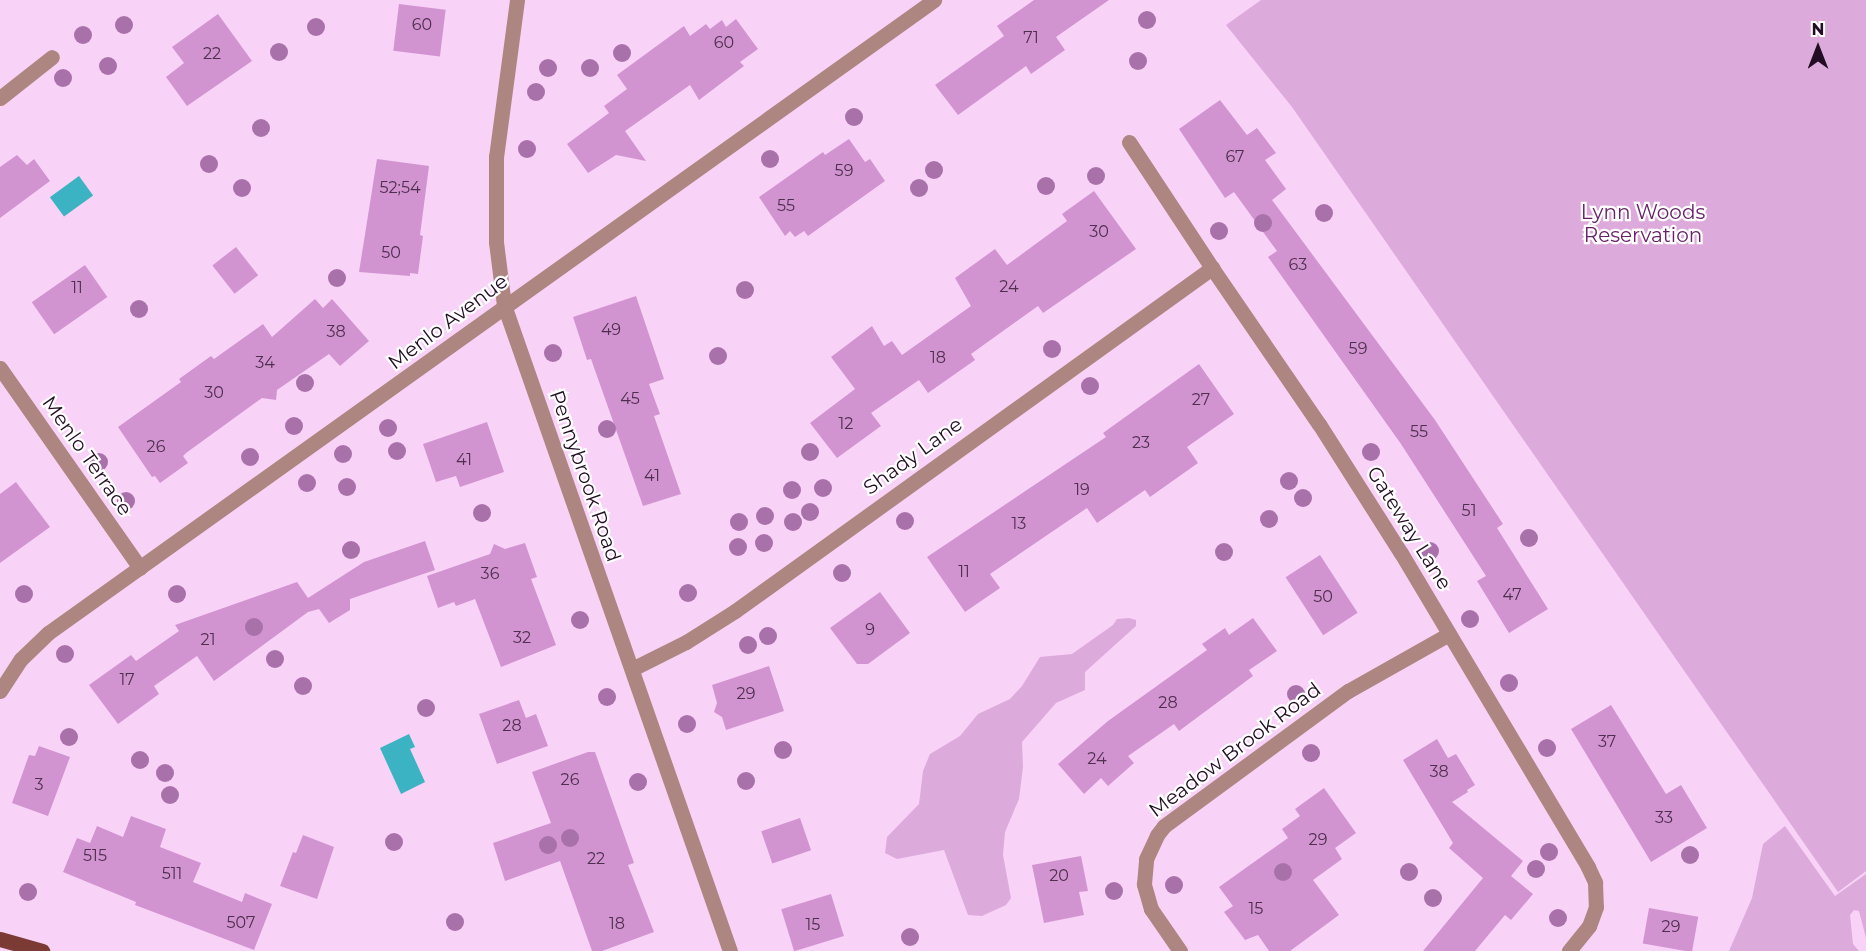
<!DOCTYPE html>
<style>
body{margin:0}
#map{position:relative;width:1866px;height:951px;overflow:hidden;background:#f9d2f7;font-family:Montserrat,sans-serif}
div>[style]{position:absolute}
.green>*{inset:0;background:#ddaadc}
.water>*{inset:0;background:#3bb3c2;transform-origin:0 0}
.building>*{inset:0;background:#d294d1;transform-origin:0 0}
.street>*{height:15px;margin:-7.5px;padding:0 7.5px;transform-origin:7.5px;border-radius:7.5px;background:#ad8681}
.primary>*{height:15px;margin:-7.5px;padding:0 7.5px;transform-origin:7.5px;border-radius:7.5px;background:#7c3a34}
.trees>*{width:18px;height:18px;margin:-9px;border-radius:50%;background:#a971a9}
span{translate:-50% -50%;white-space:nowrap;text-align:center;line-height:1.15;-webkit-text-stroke:4.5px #fff;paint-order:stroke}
.number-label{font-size:16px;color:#4f2f4f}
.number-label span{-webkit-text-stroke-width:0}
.park-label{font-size:20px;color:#672169}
.street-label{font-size:20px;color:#230d24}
.north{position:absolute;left:1788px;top:18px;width:60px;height:60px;-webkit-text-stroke:4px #fff;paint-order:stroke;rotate:0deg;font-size:16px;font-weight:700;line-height:24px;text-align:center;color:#230d24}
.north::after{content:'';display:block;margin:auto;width:21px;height:27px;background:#230d24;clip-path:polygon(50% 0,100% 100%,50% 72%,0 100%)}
</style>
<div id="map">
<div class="green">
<i style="clip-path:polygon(1261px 0,1866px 0,1866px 871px,1838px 892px,1292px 107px,1226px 25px)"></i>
<i style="clip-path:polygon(1129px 618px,1136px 620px,1136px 626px,1085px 672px,1085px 690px,1056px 703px,1022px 742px,1023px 767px,1019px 799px,1005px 832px,1003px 855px,1011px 898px,1006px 905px,982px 916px,968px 915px,944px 850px,897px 859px,885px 853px,887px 837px,919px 804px,923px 771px,930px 754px,960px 736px,978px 714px,1010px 699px,1022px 686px,1040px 657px,1072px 654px,1113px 625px,1117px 619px)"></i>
<i style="clip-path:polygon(1785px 826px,1835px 896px,1866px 874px,1866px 938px,1859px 911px,1854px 910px,1850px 915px,1853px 944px,1859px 951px,1729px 951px,1752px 898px,1763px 844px)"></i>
</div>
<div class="water">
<i style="left:79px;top:176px;width:24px;height:36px;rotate:54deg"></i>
<i style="clip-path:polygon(409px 734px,415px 747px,410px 749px,425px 782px,401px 794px,380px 748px)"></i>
</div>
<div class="building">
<i style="clip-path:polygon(1034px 0,1109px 0,1056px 37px,1065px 50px,1031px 74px,1026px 66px,958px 115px,935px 85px,1004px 36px,997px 26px)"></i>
<i style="left:399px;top:4px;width:47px;height:47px;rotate:7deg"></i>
<i style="clip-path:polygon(218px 14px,252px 61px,187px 106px,166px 77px,184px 63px,172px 47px)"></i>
<i style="clip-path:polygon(736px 19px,758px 49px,740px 62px,744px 66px,699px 100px,690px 85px,625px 131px,646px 161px,616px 155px,588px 173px,567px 144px,609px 113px,604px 106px,627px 89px,617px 75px,684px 26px,690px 36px,706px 24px,710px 29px,722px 20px,726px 27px)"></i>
<i style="clip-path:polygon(1220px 100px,1247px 135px,1257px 128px,1276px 153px,1265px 160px,1286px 189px,1272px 200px,1435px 420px,1503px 524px,1497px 528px,1548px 609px,1509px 633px,1477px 581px,1486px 576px,1401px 444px,1268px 257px,1277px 251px,1234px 192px,1225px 198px,1179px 129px)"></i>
<i style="clip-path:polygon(849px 139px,865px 162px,870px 159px,885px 181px,808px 236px,804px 231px,795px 237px,790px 231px,785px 236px,759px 197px,823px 152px,825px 155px)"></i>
<i style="clip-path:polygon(17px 155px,27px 165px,34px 159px,50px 181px,0 218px,0 167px)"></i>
<i style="clip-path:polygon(377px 159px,429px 166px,420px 235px,423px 236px,418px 274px,410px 273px,410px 276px,359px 272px)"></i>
<i style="clip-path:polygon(1094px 191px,1136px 249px,1043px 313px,1038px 306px,971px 354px,975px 360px,928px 393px,919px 380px,871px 413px,881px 426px,837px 458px,810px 423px,855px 389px,831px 357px,872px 326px,884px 346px,892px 341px,902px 355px,971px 306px,955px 278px,995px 249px,1007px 265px,1067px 221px,1062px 214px)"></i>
<i style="left:236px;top:247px;width:36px;height:30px;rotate:52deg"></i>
<i style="left:85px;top:265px;width:39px;height:65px;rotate:55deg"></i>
<i style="clip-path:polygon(636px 296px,664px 379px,649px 384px,660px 414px,654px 416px,681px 494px,643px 506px,591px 359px,587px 360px,573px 317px)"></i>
<i style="clip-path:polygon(315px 299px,323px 308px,332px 299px,369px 341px,340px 366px,329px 354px,277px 390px,276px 400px,262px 398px,186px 453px,183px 456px,188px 463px,160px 483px,155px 476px,152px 477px,118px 427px,181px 382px,179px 379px,211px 356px,214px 359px,263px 324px,272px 337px)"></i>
<i style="clip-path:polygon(1199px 364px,1234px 414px,1187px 447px,1198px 463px,1150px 497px,1145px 490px,1097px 523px,1087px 508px,990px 574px,1000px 588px,965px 612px,927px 557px,1106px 437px,1103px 433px)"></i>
<i style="clip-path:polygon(487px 422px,504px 472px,460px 487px,456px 476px,436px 482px,423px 444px)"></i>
<i style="clip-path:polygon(16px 482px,50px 527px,0 563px,0 494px)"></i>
<i style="clip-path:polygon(425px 541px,435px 570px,350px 599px,350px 610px,329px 623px,319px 609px,308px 612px,214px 681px,197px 656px,154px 686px,159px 694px,118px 724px,89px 685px,131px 655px,136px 661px,179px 631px,175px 625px,297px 582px,308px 598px,364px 562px)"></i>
<i style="clip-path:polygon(525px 543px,537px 577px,531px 579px,556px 645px,501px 667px,475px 599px,456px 606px,454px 602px,438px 608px,427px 576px,490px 554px,494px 544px,505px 549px)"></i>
<i style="left:1320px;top:555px;width:69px;height:41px;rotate:57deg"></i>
<i style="clip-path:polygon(880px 592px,910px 633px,868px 664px,857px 664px,830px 628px)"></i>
<i style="clip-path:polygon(1253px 618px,1277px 651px,1249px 670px,1253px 676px,1179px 731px,1174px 724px,1128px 756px,1134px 763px,1108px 786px,1101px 778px,1084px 794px,1058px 764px,1108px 721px,1207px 650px,1202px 644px,1225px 628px,1229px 635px)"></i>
<i style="clip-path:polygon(769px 666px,784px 711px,726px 730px,722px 717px,714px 712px,717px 703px,712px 685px)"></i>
<i style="clip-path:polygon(519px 700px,526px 718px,536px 714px,548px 746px,497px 764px,479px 714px)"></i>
<i style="clip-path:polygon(1611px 705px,1666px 794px,1681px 785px,1707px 828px,1651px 862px,1571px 729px)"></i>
<i style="clip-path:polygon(1437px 739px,1448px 758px,1456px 754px,1475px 785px,1467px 790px,1468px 792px,1452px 802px,1523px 861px,1511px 876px,1533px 894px,1511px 920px,1505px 915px,1475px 951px,1423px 951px,1483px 878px,1449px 848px,1453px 843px,1403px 760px)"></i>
<i style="clip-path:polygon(39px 746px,70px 757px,48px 816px,12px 803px,29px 755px,35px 756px)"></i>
<i style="clip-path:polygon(588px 752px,595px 752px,634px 863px,628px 865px,654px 932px,602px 951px,592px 951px,560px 861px,505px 881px,493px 843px,551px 823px,532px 772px)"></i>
<i style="clip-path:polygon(1324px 788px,1356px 833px,1335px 848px,1342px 859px,1313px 880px,1339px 915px,1290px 951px,1269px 951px,1258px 935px,1245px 940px,1224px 912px,1233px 906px,1219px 887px,1288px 838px,1282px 829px,1300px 816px,1295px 809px)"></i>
<i style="clip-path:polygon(131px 816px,166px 829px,160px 847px,201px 863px,193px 882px,242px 902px,245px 893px,272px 904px,254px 950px,135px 905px,136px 902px,63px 872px,77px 838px,90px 843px,97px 826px,123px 837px)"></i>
<i style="left:800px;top:818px;width:34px;height:41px;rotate:71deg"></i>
<i style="clip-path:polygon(303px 835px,334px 847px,317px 899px,280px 886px,293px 852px,296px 853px)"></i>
<i style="clip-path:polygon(1081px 856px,1088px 891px,1079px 892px,1084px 915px,1044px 923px,1032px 865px)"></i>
<i style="left:831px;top:894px;width:44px;height:52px;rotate:73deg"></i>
<i style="left:1649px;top:908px;width:50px;height:36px;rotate:10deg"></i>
</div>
<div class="street">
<i style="left:517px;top:0;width:158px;rotate:97.6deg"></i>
<i style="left:496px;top:157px;width:85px;rotate:90deg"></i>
<i style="left:496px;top:242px;width:64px;rotate:82.8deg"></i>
<i style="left:504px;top:305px;width:684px;rotate:70.72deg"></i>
<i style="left:0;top:98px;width:66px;rotate:-38.3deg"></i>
<i style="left:1129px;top:142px;width:151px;rotate:56.6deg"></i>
<i style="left:1212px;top:268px;width:189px;rotate:55.6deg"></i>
<i style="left:1319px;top:424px;width:153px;rotate:57.6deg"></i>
<i style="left:1401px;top:553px;width:365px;rotate:59.2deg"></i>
<i style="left:1588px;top:867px;width:17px;rotate:65deg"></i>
<i style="left:1595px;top:882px;width:25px;rotate:88deg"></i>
<i style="left:1596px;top:907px;width:20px;rotate:110deg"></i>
<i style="left:1589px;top:926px;width:32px;rotate:129deg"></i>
<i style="left:0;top:368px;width:244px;rotate:55deg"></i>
<i style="left:632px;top:669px;width:60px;rotate:-26.6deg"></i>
<i style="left:686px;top:642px;width:58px;rotate:-32.3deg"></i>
<i style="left:735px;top:611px;width:588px;rotate:-35.72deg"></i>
<i style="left:0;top:691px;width:38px;rotate:-57deg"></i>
<i style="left:21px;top:659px;width:37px;rotate:-44deg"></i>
<i style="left:48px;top:633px;width:1089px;rotate:-35.54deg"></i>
<i style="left:1180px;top:951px;width:51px;rotate:-124.6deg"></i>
<i style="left:1151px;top:909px;width:26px;rotate:-106deg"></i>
<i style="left:1144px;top:884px;width:25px;rotate:-85deg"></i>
<i style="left:1146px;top:859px;width:26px;rotate:-65deg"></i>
<i style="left:1157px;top:835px;width:11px;rotate:-52deg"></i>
<i style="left:1164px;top:826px;width:228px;rotate:-36.3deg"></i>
<i style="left:1348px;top:691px;width:116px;rotate:-29.4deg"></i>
</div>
<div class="primary">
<i style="left:0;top:939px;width:44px;rotate:15.9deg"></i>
</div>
<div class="trees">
<i style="left:1147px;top:20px"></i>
<i style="left:124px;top:25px"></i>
<i style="left:316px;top:27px"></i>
<i style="left:83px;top:35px"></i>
<i style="left:279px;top:52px"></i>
<i style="left:622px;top:53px"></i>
<i style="left:1138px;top:61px"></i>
<i style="left:108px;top:66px"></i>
<i style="left:548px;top:68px"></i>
<i style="left:590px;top:68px"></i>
<i style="left:63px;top:78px"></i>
<i style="left:536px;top:92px"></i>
<i style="left:854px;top:117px"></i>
<i style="left:261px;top:128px"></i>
<i style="left:527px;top:149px"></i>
<i style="left:770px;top:159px"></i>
<i style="left:209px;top:164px"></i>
<i style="left:934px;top:170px"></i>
<i style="left:1096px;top:176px"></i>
<i style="left:1046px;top:186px"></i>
<i style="left:242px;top:188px"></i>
<i style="left:919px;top:188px"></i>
<i style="left:1324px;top:213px"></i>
<i style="left:1263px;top:223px"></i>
<i style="left:1219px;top:231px"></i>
<i style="left:337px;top:278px"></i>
<i style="left:745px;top:290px"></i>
<i style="left:139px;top:309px"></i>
<i style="left:1052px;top:349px"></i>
<i style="left:553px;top:353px"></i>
<i style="left:718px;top:356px"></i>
<i style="left:305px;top:383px"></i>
<i style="left:1090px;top:386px"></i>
<i style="left:294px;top:426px"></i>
<i style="left:388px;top:428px"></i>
<i style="left:607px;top:429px"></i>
<i style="left:397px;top:451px"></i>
<i style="left:810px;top:452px"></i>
<i style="left:1371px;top:452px"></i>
<i style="left:343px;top:454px"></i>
<i style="left:250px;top:457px"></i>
<i style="left:99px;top:462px"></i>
<i style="left:1289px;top:481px"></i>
<i style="left:307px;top:483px"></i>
<i style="left:347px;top:487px"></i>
<i style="left:823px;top:488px"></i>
<i style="left:792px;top:490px"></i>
<i style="left:1303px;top:498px"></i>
<i style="left:126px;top:501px"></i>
<i style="left:810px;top:512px"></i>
<i style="left:482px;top:513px"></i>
<i style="left:765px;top:516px"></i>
<i style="left:1269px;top:519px"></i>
<i style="left:905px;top:521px"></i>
<i style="left:739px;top:522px"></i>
<i style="left:793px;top:522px"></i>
<i style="left:1529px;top:538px"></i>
<i style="left:764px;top:543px"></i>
<i style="left:738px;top:547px"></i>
<i style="left:351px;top:550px"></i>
<i style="left:1430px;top:551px"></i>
<i style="left:1224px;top:552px"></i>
<i style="left:842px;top:573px"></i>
<i style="left:688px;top:593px"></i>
<i style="left:24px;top:594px"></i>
<i style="left:177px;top:594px"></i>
<i style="left:1470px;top:619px"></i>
<i style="left:580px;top:620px"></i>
<i style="left:254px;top:627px"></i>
<i style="left:768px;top:636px"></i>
<i style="left:748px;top:645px"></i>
<i style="left:65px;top:654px"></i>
<i style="left:275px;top:659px"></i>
<i style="left:1509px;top:683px"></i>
<i style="left:303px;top:686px"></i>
<i style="left:1296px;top:694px"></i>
<i style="left:607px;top:697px"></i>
<i style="left:426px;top:708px"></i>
<i style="left:687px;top:724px"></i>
<i style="left:69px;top:737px"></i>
<i style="left:1547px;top:748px"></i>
<i style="left:783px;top:750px"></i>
<i style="left:1311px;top:753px"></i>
<i style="left:140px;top:760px"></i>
<i style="left:165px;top:773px"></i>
<i style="left:746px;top:781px"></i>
<i style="left:638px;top:782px"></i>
<i style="left:170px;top:795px"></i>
<i style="left:570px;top:838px"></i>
<i style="left:394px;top:842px"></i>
<i style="left:548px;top:845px"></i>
<i style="left:1549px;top:852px"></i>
<i style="left:1690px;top:855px"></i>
<i style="left:1536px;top:869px"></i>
<i style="left:1283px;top:872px"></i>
<i style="left:1409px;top:872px"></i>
<i style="left:1174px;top:885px"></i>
<i style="left:1114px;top:891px"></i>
<i style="left:28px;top:892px"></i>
<i style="left:1433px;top:898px"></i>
<i style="left:1558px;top:918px"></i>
<i style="left:455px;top:922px"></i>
<i style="left:910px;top:937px"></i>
</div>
<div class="number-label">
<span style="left:422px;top:25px">60</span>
<span style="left:1031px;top:38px">71</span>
<span style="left:724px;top:43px">60</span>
<span style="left:212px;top:54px">22</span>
<span style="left:1235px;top:157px">67</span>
<span style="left:844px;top:171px">59</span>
<span style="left:400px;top:188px">52;54</span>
<span style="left:786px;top:206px">55</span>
<span style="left:1099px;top:232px">30</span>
<span style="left:391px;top:253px">50</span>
<span style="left:1298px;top:265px">63</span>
<span style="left:1009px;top:287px">24</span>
<span style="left:77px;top:288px">11</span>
<span style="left:611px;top:330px">49</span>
<span style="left:336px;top:332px">38</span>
<span style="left:1358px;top:349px">59</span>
<span style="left:938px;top:358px">18</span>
<span style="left:265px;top:363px">34</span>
<span style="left:214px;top:393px">30</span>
<span style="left:630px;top:399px">45</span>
<span style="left:1201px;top:400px">27</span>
<span style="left:846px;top:424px">12</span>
<span style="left:1419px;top:432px">55</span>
<span style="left:1141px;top:443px">23</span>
<span style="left:156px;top:447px">26</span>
<span style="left:464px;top:460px">41</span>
<span style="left:652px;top:476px">41</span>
<span style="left:1082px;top:490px">19</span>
<span style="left:1469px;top:511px">51</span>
<span style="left:1019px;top:524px">13</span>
<span style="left:964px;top:572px">11</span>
<span style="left:490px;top:574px">36</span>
<span style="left:1512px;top:595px">47</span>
<span style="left:1323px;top:597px">50</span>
<span style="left:870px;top:630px">9</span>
<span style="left:522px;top:638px">32</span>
<span style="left:208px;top:640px">21</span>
<span style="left:127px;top:680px">17</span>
<span style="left:746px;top:694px">29</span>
<span style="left:1168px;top:703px">28</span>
<span style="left:512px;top:726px">28</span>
<span style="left:1607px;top:742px">37</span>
<span style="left:1097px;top:759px">24</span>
<span style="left:1439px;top:772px">38</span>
<span style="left:570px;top:780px">26</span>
<span style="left:39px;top:785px">3</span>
<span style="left:1664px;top:818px">33</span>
<span style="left:1318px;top:840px">29</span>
<span style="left:95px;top:856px">515</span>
<span style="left:596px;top:859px">22</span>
<span style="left:172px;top:874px">511</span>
<span style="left:1059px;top:876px">20</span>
<span style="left:1256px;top:909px">15</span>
<span style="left:241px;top:923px">507</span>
<span style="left:617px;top:924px">18</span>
<span style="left:813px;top:925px">15</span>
<span style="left:1671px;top:927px">29</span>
</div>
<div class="park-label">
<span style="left:1643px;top:224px">Lynn Woods<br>Reservation</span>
</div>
<div class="street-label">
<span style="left:448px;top:322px;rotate:-37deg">Menlo Avenue</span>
<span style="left:87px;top:456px;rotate:55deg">Menlo Terrace</span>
<span style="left:913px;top:456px;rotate:-36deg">Shady Lane</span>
<span style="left:585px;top:476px;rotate:71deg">Pennybrook Road</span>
<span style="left:1409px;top:528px;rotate:58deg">Gateway Lane</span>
<span style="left:1235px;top:750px;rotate:-37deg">Meadow Brook Road</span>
</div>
<div class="north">N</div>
</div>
